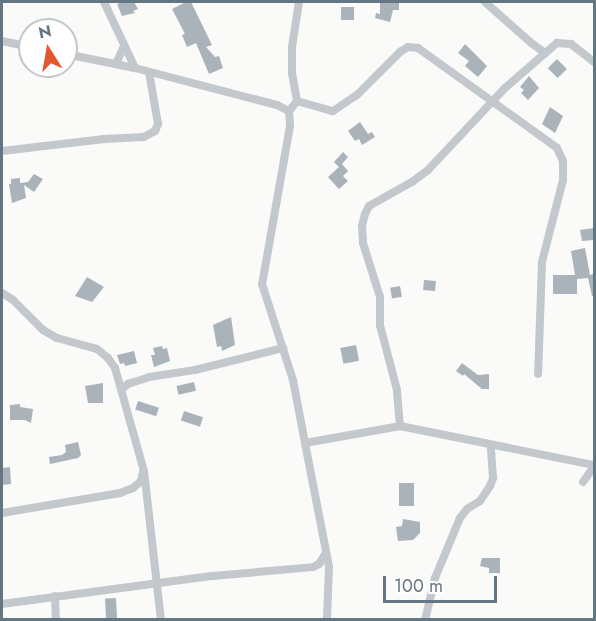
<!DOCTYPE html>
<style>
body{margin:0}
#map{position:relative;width:596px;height:621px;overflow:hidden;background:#fafaf8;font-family:Jost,sans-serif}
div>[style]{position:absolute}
.building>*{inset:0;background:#aab3b9;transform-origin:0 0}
.minor>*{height:8px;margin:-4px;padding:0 4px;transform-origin:4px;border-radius:4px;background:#c3c8cc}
span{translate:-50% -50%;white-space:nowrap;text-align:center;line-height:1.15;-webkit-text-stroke:6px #fff;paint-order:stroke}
.frame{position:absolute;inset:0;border:3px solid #657683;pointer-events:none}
.north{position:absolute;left:18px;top:18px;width:60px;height:60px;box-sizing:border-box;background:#fff;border:2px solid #c1c8cd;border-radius:50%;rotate:349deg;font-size:16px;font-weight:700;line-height:24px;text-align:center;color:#657683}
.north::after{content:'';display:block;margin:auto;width:21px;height:27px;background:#e4572e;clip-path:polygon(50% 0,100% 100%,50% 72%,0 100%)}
.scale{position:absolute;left:383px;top:576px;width:114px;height:27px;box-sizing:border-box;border:3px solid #657683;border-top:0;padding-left:8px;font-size:18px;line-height:21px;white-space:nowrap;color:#657683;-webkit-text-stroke:4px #fff;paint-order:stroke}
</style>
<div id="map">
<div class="building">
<i style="clip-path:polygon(123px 2px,134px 2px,138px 9px,133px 11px,135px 13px,122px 16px,117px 4px)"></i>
<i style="clip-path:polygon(186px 2px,191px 2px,212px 45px,206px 47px,215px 57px,219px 56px,223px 68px,209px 74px,196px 43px,187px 47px,182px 35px,185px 34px,172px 9px)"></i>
<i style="clip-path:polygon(380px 2px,399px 2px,399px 10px,393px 10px,390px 22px,375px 18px,376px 13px,380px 14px)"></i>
<i style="left:341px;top:7px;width:13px;height:13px"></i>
<i style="clip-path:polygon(465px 44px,487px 66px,478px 77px,465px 66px,469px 61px,458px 53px)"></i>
<i style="left:557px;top:59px;width:14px;height:13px;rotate:45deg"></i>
<i style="clip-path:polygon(529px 76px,539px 88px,528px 100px,521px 93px,524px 90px,520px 87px)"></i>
<i style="clip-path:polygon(550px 107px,563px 116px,555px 133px,542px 124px)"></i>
<i style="clip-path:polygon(360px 122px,368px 134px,372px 132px,375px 137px,362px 145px,359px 139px,355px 141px,348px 131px)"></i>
<i style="clip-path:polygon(343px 152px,348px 157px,342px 164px,348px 171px,343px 176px,348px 181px,339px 189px,328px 177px,339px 167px,334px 162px)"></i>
<i style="clip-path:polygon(34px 174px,43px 179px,34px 192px,24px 185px,26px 198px,12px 203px,9px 184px,11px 184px,11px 179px,20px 178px,20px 183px,28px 182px)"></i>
<i style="clip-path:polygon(594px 228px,594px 240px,582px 241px,580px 230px)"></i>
<i style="clip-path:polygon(585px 248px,590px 275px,593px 274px,594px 278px,594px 295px,592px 296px,588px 278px,577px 279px,577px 294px,553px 294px,553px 275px,575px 275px,571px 251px)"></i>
<i style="clip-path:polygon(87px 277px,104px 287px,92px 302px,75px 296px)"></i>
<i style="left:424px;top:280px;width:12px;height:10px;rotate:5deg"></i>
<i style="left:400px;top:286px;width:11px;height:10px;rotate:80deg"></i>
<i style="clip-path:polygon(231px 317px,235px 345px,222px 351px,221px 346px,217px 347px,213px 325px)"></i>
<i style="left:356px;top:345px;width:16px;height:16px;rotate:79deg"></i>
<i style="clip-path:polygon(162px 346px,163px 349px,167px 348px,170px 361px,154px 367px,151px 355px,155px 355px,153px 348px)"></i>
<i style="clip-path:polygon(134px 351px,137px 363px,125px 366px,124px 363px,120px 364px,117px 355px)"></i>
<i style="clip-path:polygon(462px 363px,478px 375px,489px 374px,489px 389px,482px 389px,464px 374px,463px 376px,456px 371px)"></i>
<i style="left:194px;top:382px;width:9px;height:18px;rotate:77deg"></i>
<i style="clip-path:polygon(103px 383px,103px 403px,88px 403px,85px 386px)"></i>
<i style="left:138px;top:401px;width:22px;height:9px;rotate:18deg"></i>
<i style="clip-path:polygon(20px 404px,20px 407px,33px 409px,31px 423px,25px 420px,10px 420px,10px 405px)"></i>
<i style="left:184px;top:411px;width:20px;height:10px;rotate:18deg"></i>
<i style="clip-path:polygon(78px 442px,81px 455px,78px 458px,50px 464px,49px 457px,62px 455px,66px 452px,65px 445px)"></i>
<i style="clip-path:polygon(10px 467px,11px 484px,2px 485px,2px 468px)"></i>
<i style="left:399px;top:483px;width:15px;height:23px"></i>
<i style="clip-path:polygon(403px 519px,420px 522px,420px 533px,413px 540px,398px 541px,396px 527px,402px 526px)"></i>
<i style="clip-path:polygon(482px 558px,500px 558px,500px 573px,489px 573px,489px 568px,480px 566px)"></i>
<i style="left:116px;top:598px;width:21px;height:11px;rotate:87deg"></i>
</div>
<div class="minor">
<i style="left:104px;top:2px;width:73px;rotate:64.8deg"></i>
<i style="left:485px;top:2px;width:60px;rotate:41.6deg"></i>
<i style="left:530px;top:42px;width:19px;rotate:36deg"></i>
<i style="left:2px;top:41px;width:29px;rotate:12deg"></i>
<i style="left:66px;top:54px;width:70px;rotate:11.5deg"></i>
<i style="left:135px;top:68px;width:147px;rotate:14.6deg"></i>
<i style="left:277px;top:105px;width:13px;rotate:27deg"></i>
<i style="left:289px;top:111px;width:15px;rotate:86deg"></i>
<i style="left:290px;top:126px;width:160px;rotate:100deg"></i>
<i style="left:262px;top:284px;width:101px;rotate:72.1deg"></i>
<i style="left:293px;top:380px;width:64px;rotate:79.2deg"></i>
<i style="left:305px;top:443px;width:126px;rotate:79deg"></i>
<i style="left:329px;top:567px;width:53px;rotate:92.2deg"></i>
<i style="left:116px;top:64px;width:20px;rotate:-66deg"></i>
<i style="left:297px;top:101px;width:37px;rotate:16deg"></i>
<i style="left:333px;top:111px;width:29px;rotate:-34deg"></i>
<i style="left:357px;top:95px;width:61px;rotate:-45deg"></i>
<i style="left:400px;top:52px;width:9px;rotate:-32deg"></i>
<i style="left:408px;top:47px;width:10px;rotate:6deg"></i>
<i style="left:418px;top:48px;width:171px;rotate:35.7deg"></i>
<i style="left:557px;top:148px;width:14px;rotate:65deg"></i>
<i style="left:563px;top:161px;width:19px;rotate:90deg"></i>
<i style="left:563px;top:180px;width:85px;rotate:104.4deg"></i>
<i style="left:542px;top:262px;width:112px;rotate:92deg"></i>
<i style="left:289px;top:111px;width:13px;rotate:-51deg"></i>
<i style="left:297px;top:101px;width:27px;rotate:-100deg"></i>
<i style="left:292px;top:74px;width:27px;rotate:-90deg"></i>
<i style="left:292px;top:47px;width:46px;rotate:-81.2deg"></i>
<i style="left:2px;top:151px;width:103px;rotate:-6.7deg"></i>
<i style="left:104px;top:139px;width:40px;rotate:-2.9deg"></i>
<i style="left:144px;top:137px;width:13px;rotate:-29deg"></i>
<i style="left:155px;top:131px;width:8px;rotate:-67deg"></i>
<i style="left:158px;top:124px;width:53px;rotate:-99.8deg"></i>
<i style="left:2px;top:293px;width:13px;rotate:32deg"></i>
<i style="left:13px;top:300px;width:42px;rotate:45deg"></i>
<i style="left:43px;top:330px;width:16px;rotate:30deg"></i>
<i style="left:57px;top:338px;width:41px;rotate:15.4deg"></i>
<i style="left:97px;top:349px;width:14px;rotate:39deg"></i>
<i style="left:108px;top:358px;width:12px;rotate:55deg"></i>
<i style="left:115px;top:368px;width:107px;rotate:74.3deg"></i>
<i style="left:144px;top:471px;width:150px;rotate:83.5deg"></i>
<i style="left:122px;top:389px;width:8px;rotate:-40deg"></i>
<i style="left:128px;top:384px;width:22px;rotate:-18deg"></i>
<i style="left:149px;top:377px;width:47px;rotate:-8.7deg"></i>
<i style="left:195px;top:370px;width:91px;rotate:-14deg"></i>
<i style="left:400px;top:426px;width:36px;rotate:-95deg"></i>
<i style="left:397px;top:390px;width:67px;rotate:-104.7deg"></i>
<i style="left:380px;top:325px;width:28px;rotate:-90deg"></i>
<i style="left:380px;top:297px;width:57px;rotate:-107.5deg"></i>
<i style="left:363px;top:243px;width:17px;rotate:-93deg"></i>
<i style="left:362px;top:226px;width:12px;rotate:-76deg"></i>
<i style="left:365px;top:214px;width:9px;rotate:-63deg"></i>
<i style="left:369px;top:206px;width:49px;rotate:-29.2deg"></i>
<i style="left:412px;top:182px;width:20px;rotate:-37deg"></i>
<i style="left:428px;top:170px;width:112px;rotate:-46.8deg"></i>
<i style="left:505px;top:88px;width:69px;rotate:-40.9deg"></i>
<i style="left:557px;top:43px;width:14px;rotate:4deg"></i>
<i style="left:571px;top:44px;width:29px;rotate:38deg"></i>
<i style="left:305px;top:443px;width:97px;rotate:-10.1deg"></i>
<i style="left:400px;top:426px;width:198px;rotate:11.4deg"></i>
<i style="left:583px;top:482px;width:19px;rotate:-55deg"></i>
<i style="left:2px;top:513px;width:120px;rotate:-9.6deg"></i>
<i style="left:120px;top:493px;width:14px;rotate:-21deg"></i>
<i style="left:133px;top:488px;width:11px;rotate:-41deg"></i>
<i style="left:141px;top:481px;width:9px;rotate:-77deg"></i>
<i style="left:55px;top:596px;width:24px;rotate:88deg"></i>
<i style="left:2px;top:604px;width:213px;rotate:-7.6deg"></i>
<i style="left:213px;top:576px;width:100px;rotate:-5.1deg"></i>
<i style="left:313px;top:567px;width:7px;rotate:-27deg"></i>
<i style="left:319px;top:564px;width:13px;rotate:-58deg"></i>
<i style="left:425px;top:620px;width:43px;rotate:-76.6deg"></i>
<i style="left:435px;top:578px;width:65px;rotate:-67.4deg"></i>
<i style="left:460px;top:518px;width:11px;rotate:-52deg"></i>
<i style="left:467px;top:509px;width:15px;rotate:-32deg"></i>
<i style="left:480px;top:501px;width:18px;rotate:-56deg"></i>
<i style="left:490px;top:486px;width:9px;rotate:-69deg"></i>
<i style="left:493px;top:478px;width:32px;rotate:-94deg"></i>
</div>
<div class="frame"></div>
<div class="north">N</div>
<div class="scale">100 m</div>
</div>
